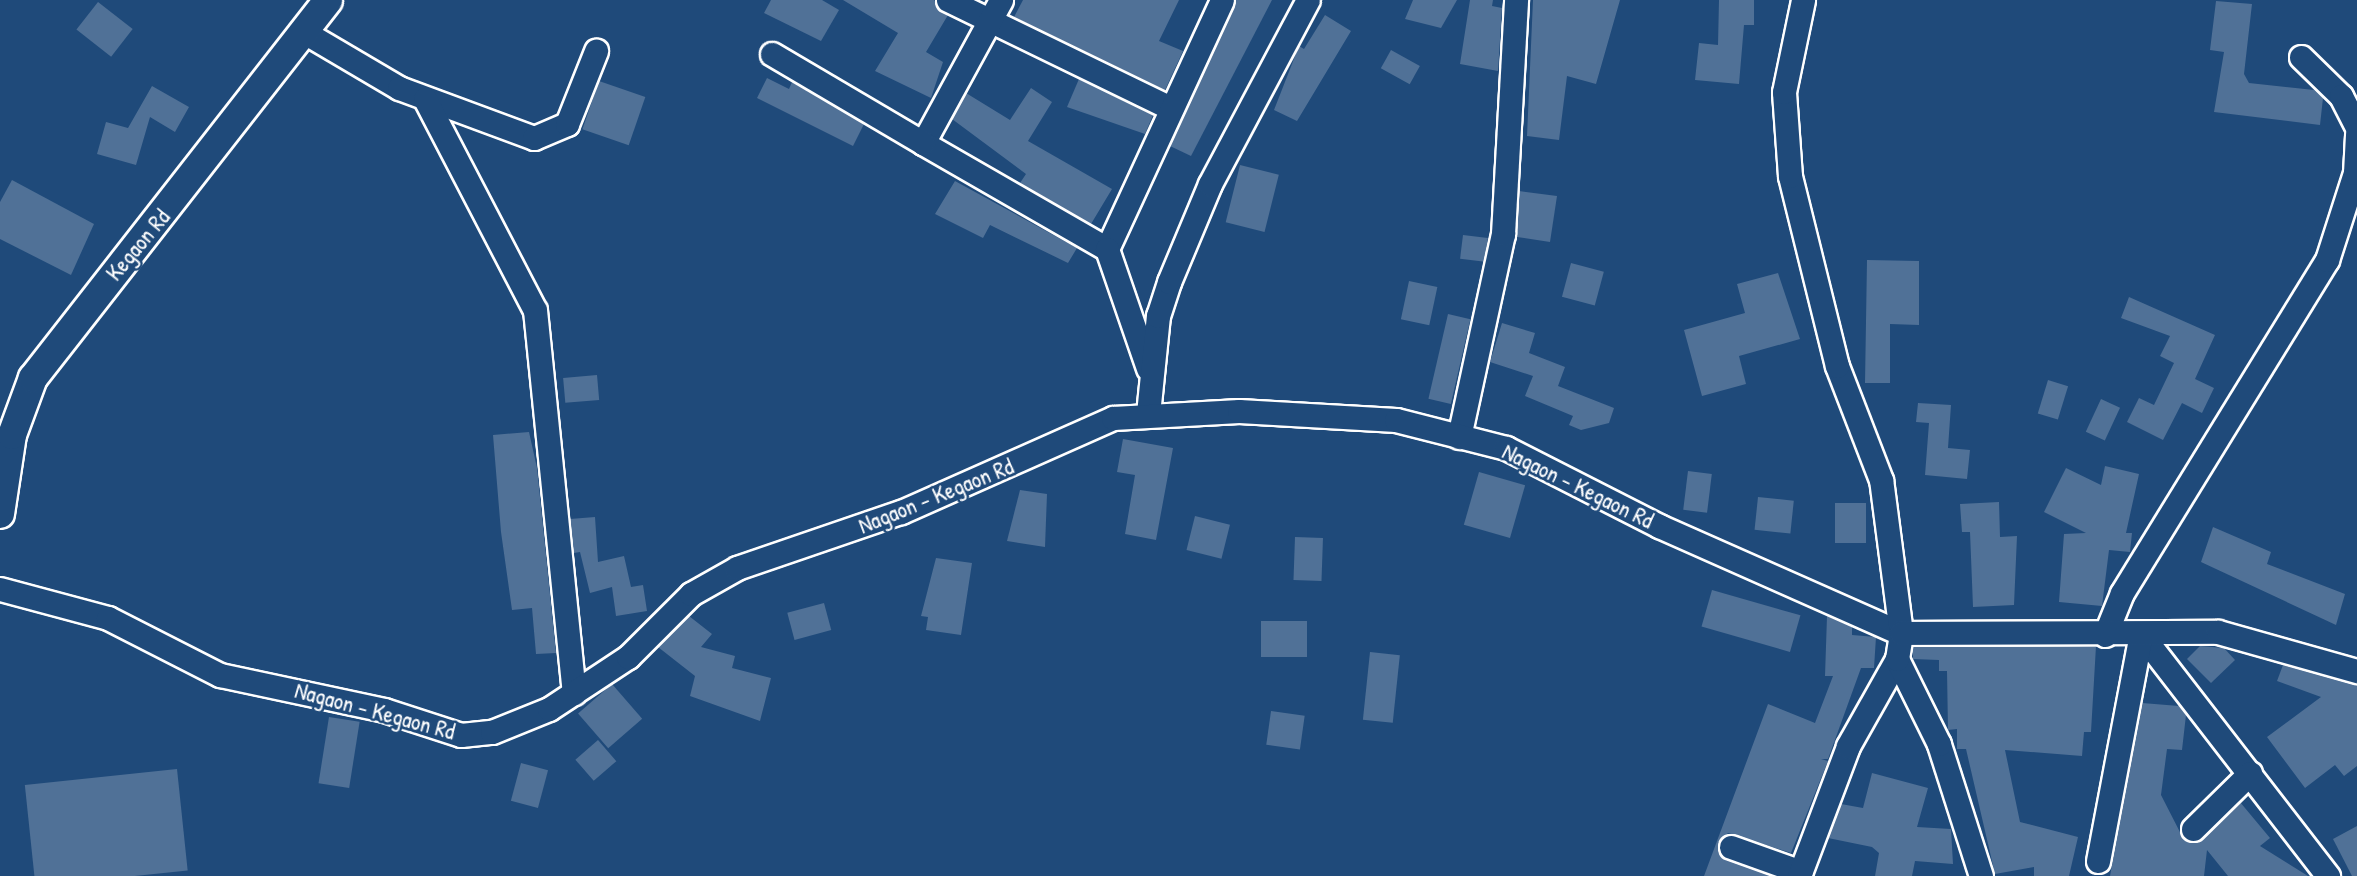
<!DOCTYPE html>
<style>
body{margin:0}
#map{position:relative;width:2357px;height:876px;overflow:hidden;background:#1f4a7a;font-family:"Patrick Hand",sans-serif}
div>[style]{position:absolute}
.building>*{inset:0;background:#507197;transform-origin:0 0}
.roads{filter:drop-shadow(2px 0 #fff) drop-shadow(-2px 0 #fff) drop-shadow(0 2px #fff) drop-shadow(0 -2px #fff)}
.minor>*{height:23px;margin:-11.5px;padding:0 11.5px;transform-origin:11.5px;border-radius:11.5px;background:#1f4a7a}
.tertiary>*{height:28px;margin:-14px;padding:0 14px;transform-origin:14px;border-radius:14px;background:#1f4a7a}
span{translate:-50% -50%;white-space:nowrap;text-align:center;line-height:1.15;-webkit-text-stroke:5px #1f4a7a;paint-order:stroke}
.street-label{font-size:23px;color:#fff}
</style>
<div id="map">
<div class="building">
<i style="clip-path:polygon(771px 0,822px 0,839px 10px,821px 41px,764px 13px)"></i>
<i style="clip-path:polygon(843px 0,934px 0,948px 15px,926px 52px,943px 62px,931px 98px,875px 71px,898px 33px)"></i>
<i style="clip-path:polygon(1023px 0,1179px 0,1159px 41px,1183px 51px,1165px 90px,1014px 17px)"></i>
<i style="clip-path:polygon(1236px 0,1272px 0,1191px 156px,1170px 146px)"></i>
<i style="clip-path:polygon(1413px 0,1457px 0,1441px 28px,1405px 19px)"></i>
<i style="clip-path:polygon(1470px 0,1493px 0,1492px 6px,1502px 8px,1498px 71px,1460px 64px)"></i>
<i style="clip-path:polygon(1533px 0,1620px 0,1596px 84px,1567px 76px,1559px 140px,1527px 136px)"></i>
<i style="clip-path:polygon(1719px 0,1754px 0,1754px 25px,1744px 25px,1739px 84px,1695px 80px,1699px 43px,1718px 45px)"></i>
<i style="clip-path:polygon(2216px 1px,2252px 4px,2244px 74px,2249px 83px,2314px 90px,2323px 98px,2320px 125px,2214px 112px,2224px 52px,2210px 50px)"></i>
<i style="left:98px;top:2px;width:44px;height:35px;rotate:38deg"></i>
<i style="clip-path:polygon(1325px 15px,1351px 31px,1297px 121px,1274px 110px,1299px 46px,1304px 49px)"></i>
<i style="left:1391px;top:50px;width:33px;height:21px;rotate:29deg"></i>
<i style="clip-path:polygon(767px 78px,789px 89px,792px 82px,864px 124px,853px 146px,757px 98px)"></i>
<i style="clip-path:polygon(1079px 79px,1153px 115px,1145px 134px,1067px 107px)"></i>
<i style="left:599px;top:81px;width:49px;height:51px;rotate:19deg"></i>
<i style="clip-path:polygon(152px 86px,189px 107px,175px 132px,150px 117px,136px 165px,97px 154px,106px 122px,128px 128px)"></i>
<i style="clip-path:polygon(1031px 88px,1052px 102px,1028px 141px,1112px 189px,1091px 224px,1020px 183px,1026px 174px,952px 119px,966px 93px,1010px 120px)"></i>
<i style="left:1240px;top:165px;width:40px;height:59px;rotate:14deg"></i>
<i style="clip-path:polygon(12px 180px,94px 224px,71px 275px,0 239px,0 202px)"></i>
<i style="clip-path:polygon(955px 181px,1077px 248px,1068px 263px,990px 225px,983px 238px,935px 214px)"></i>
<i style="clip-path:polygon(1519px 191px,1557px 196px,1550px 242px,1517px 237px)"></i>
<i style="left:1463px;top:235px;width:25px;height:24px;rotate:7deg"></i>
<i style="clip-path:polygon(1867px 260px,1919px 261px,1919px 325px,1890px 324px,1890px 383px,1865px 383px)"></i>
<i style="left:1571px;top:263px;width:34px;height:35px;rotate:15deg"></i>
<i style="clip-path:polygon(1778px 273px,1800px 339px,1739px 356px,1746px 384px,1702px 396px,1684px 330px,1745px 313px,1737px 284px)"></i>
<i style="left:1409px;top:281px;width:29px;height:39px;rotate:12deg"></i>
<i style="clip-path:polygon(2129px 297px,2215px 335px,2195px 379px,2214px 388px,2202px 413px,2182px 403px,2163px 440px,2127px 422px,2139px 398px,2154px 405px,2174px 363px,2160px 356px,2170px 336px,2121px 318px)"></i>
<i style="left:1448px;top:314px;width:23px;height:87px;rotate:13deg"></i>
<i style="clip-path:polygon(1502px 323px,1535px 333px,1529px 353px,1565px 367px,1558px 386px,1614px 408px,1609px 423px,1581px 430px,1569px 425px,1573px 416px,1525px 396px,1533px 376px,1490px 362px)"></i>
<i style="left:597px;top:375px;width:25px;height:34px;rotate:85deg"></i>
<i style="left:2048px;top:380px;width:21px;height:35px;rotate:17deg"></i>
<i style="left:2101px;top:399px;width:21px;height:36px;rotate:25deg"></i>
<i style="clip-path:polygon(1918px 403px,1951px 405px,1948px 448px,1970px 450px,1967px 479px,1925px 475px,1929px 423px,1916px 422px)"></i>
<i style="clip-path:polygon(529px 432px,537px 468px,556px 653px,536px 654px,532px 608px,512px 610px,501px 532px,493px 435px)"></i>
<i style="clip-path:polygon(1123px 439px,1173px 448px,1156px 540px,1125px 534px,1135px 475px,1117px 472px)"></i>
<i style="clip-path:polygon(2105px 466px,2139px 474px,2126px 533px,2132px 533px,2130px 552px,2109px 550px,2102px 606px,2059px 602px,2064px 534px,2086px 533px,2044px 512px,2066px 468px,2101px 485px)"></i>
<i style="left:1688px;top:471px;width:24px;height:39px;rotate:7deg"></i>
<i style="left:1479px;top:472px;width:48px;height:55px;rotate:16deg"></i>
<i style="clip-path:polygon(1020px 490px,1047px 494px,1045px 547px,1007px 541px)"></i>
<i style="left:1758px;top:497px;width:36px;height:33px;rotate:6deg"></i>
<i style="clip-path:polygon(1999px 502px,2000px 537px,2017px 536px,2014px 605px,1973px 607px,1970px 532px,1962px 532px,1960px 504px)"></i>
<i style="left:1835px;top:503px;width:31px;height:40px"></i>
<i style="left:1195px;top:516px;width:36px;height:35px;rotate:14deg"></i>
<i style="clip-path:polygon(595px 517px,598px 562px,624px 556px,631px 587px,643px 585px,647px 611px,616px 616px,612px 587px,590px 593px,580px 552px,574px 553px,570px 519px)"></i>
<i style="clip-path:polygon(2213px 527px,2271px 552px,2267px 564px,2345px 594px,2336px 625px,2201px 562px)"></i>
<i style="left:1295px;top:537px;width:28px;height:43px;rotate:2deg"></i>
<i style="clip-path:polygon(936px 558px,972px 563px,961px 635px,926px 630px,928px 617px,921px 616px)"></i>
<i style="left:1712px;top:590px;width:92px;height:38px;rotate:16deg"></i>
<i style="left:824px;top:603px;width:28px;height:38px;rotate:75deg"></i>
<i style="clip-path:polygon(689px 616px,712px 634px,701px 647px,735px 656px,732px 668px,771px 678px,760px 721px,690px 696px,695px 676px,658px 647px)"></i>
<i style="clip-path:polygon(1827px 616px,1852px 627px,1852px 635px,1876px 637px,1874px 668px,1861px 668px,1828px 759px,1821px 759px,1828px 761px,1791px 853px,1728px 833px,1718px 843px,1721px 857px,1771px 876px,1704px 876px,1768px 704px,1815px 723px,1833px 676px,1825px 676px)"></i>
<i style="left:1307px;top:621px;width:36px;height:46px;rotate:90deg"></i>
<i style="clip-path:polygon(2096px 646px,2091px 732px,2084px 732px,2082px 756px,2005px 750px,2020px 822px,2078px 837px,2069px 876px,2034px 876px,2034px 867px,1995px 874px,1966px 749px,1957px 749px,1957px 729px,1948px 730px,1947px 671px,1939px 671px,1939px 660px,1913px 659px,1913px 647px)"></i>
<i style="clip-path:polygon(2200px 646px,2224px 648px,2235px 660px,2211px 683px,2187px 659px)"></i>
<i style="left:1370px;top:652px;width:30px;height:68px;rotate:6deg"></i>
<i style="clip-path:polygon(2283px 665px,2357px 685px,2357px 766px,2344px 776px,2335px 765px,2305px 788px,2267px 737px,2321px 697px,2277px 681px)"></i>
<i style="left:612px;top:684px;width:46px;height:45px;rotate:49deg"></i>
<i style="clip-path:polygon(2142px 703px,2179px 706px,2186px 715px,2182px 750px,2167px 749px,2161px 795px,2183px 838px,2202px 839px,2240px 802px,2270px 838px,2260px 846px,2308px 876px,2228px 876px,2207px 850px,2204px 876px,2110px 876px)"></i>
<i style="left:1271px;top:711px;width:34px;height:34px;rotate:8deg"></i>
<i style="left:329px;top:717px;width:31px;height:67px;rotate:9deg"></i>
<i style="left:598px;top:740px;width:28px;height:30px;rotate:49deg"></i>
<i style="left:521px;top:763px;width:28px;height:39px;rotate:15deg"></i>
<i style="left:177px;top:769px;width:102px;height:153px;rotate:84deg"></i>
<i style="clip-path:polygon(1872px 773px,1928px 788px,1917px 827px,1951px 829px,1953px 864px,1915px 861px,1912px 876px,1875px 876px,1879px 853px,1872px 847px,1828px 838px,1841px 804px,1863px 808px)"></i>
<i style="clip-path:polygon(2357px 826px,2357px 876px,2352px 876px,2333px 839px)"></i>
</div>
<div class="roads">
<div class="minor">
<i style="left:948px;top:0;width:247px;rotate:25.9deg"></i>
<i style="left:1001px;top:0;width:163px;rotate:118.6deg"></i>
<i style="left:923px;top:143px;width:212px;rotate:29.9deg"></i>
<i style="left:1107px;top:249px;width:274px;rotate:-65.2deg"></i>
<i style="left:304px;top:32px;width:110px;rotate:30.5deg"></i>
<i style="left:399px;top:88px;width:144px;rotate:20.3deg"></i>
<i style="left:534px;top:138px;width:36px;rotate:-23deg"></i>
<i style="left:567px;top:124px;width:79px;rotate:-68.3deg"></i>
<i style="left:772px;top:54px;width:175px;rotate:30.5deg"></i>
<i style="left:2301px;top:57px;width:56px;rotate:44.3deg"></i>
<i style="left:2341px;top:96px;width:36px;rotate:63deg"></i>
<i style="left:425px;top:99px;width:238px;rotate:62.5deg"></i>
<i style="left:535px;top:310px;width:385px;rotate:84.2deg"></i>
<i style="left:1107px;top:249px;width:126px;rotate:71deg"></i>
<i style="left:1148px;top:414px;width:99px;rotate:-84.2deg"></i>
<i style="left:1158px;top:316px;width:36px;rotate:-72deg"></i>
<i style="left:1169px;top:282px;width:106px;rotate:-67.3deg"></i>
<i style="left:1210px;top:184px;width:208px;rotate:-62deg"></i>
<i style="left:1459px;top:437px;width:208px;rotate:-77.8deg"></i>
<i style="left:1503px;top:234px;width:234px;rotate:-86.8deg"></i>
<i style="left:0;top:589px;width:112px;rotate:15deg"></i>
<i style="left:108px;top:618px;width:126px;rotate:27deg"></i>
<i style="left:220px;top:675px;width:168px;rotate:12deg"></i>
<i style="left:384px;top:710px;width:81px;rotate:18deg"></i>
<i style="left:461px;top:735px;width:31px;rotate:-6deg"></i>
<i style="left:492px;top:732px;width:61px;rotate:-22deg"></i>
<i style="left:549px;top:709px;width:95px;rotate:-33.4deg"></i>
<i style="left:628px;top:657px;width:89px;rotate:-45deg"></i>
<i style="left:691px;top:594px;width:53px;rotate:-29.5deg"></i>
<i style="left:737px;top:568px;width:173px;rotate:-18.9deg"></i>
<i style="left:901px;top:512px;width:232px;rotate:-23.9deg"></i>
<i style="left:1113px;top:418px;width:126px;rotate:-3.2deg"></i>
<i style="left:1239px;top:411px;width:157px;rotate:3.3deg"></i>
<i style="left:1396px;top:420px;width:114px;rotate:14.3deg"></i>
<i style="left:1506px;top:448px;width:172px;rotate:27deg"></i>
<i style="left:1659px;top:526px;width:265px;rotate:23.9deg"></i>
<i style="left:1901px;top:633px;width:154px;rotate:-97.4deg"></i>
<i style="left:1881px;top:480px;width:122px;rotate:-111.1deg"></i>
<i style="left:1837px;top:366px;width:196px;rotate:-103.9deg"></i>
<i style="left:1790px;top:176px;width:84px;rotate:-94.1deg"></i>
<i style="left:1784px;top:92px;width:94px;rotate:-78.3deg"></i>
<i style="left:2141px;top:634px;width:306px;rotate:52.3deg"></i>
<i style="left:2105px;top:635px;width:45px;rotate:-68deg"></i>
<i style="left:2122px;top:593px;width:391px;rotate:-58.4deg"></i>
<i style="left:2327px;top:260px;width:91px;rotate:-72.2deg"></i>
<i style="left:2355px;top:173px;width:39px;rotate:-87deg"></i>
<i style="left:2193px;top:829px;width:80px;rotate:-44.5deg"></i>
<i style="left:1731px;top:847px;width:74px;rotate:19.7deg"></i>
<i style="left:2098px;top:861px;width:231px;rotate:-79.3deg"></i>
<i style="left:1799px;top:876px;width:139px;rotate:-69.3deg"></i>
<i style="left:1848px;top:746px;width:100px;rotate:-60.6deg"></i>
<i style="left:1981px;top:876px;width:139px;rotate:-107.7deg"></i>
<i style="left:1939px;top:744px;width:95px;rotate:-116.3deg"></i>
<i style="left:1897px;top:659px;width:26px;rotate:-81deg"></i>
<i style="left:1901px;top:633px;width:317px;rotate:-0.2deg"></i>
<i style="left:2218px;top:632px;width:144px;rotate:15.7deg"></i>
</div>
<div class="tertiary">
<i style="left:0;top:514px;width:80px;rotate:-81.4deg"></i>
<i style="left:12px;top:435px;width:61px;rotate:-69.8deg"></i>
<i style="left:33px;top:378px;width:479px;rotate:-52deg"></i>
</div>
</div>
<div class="street-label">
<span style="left:138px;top:245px;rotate:-50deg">Kegaon Rd</span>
<span style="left:1578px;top:486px;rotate:26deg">Nagaon - Kegaon Rd</span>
<span style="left:936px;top:496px;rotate:-22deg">Nagaon - Kegaon Rd</span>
<span style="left:375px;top:711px;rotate:15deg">Nagaon - Kegaon Rd</span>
</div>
</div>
